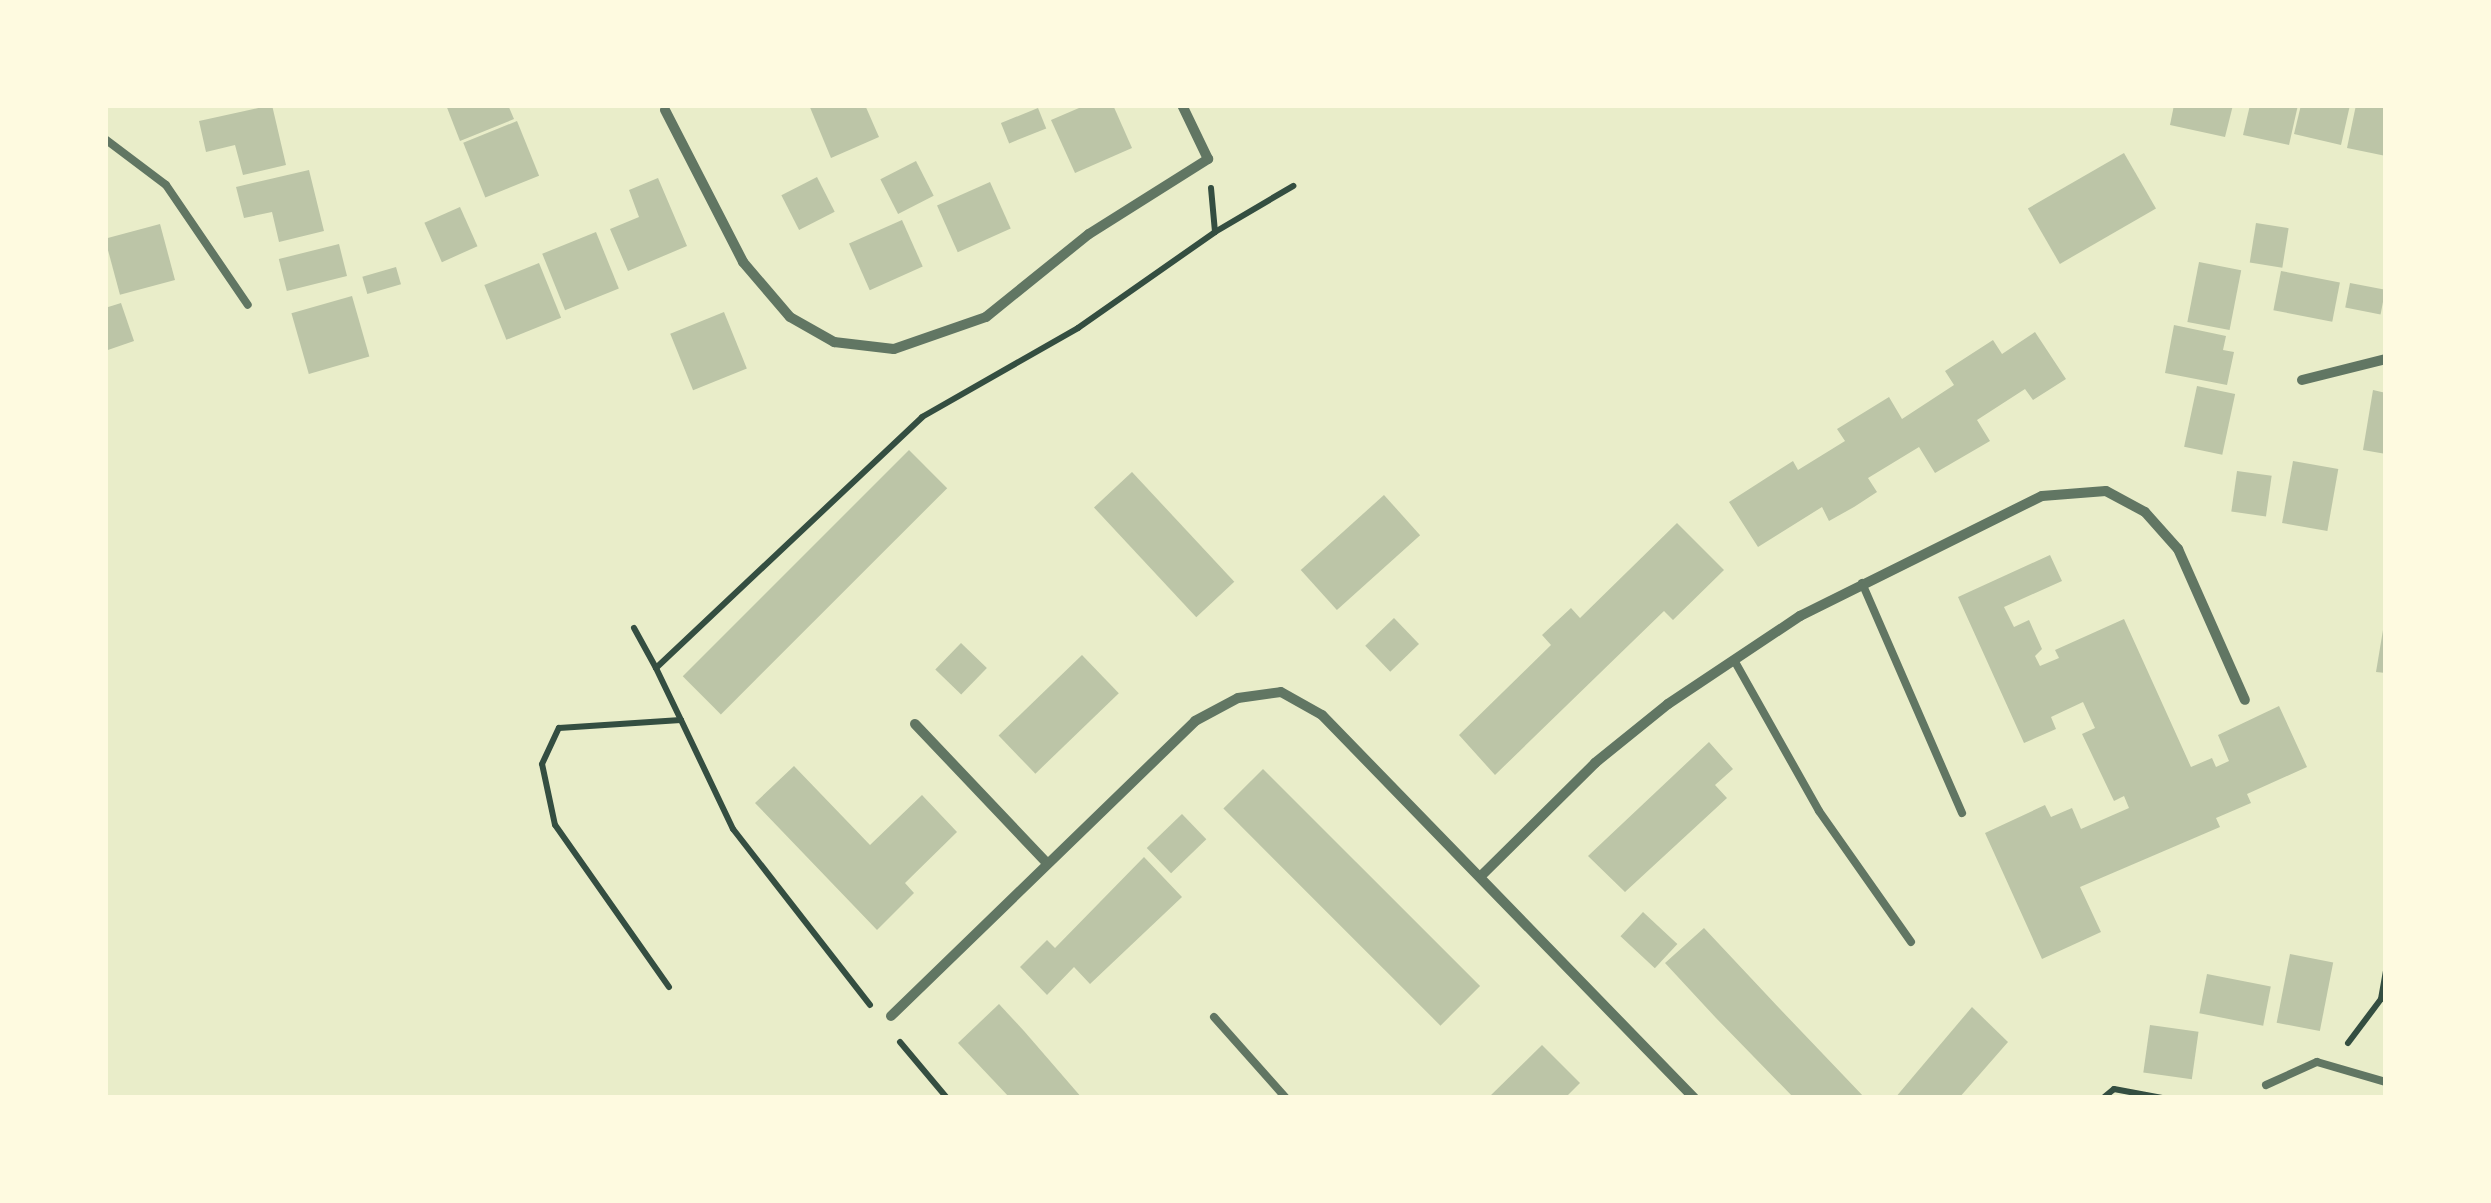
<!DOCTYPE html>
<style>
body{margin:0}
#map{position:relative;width:2491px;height:1203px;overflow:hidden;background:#e9edc9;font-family:Commissioner,sans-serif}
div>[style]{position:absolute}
.building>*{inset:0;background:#bcc5a7;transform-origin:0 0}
.path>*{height:6px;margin:-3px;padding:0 3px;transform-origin:3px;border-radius:3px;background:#344e41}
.service>*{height:8px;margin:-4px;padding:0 4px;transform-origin:4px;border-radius:4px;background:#617663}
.minor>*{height:10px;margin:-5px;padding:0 5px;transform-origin:5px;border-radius:5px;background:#617663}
span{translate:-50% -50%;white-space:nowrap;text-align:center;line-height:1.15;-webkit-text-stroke:9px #fefae0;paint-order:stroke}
.frame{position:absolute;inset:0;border:108px solid #fefae0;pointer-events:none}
</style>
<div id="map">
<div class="building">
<i style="clip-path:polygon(272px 105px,286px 165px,243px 175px,235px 145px,206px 152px,199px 121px)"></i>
<i style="clip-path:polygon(446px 105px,508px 105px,514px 119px,460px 141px)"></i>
<i style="clip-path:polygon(809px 105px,865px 105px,879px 137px,831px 158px)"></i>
<i style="clip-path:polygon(1086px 105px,1113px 105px,1132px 148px,1075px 173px,1051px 120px)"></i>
<i style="clip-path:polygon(2174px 105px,2233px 105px,2225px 137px,2170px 125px)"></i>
<i style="clip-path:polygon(2250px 105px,2298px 105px,2289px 145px,2243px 135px)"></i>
<i style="clip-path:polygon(2301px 105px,2350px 105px,2341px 145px,2294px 134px)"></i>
<i style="clip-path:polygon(2356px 105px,2386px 105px,2386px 156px,2347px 148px)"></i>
<i style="left:1038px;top:108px;width:22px;height:40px;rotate:68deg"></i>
<i style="left:517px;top:121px;width:59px;height:58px;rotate:68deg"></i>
<i style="left:2124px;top:153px;width:64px;height:111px;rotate:60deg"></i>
<i style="left:916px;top:161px;width:39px;height:40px;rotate:63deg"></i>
<i style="clip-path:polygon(309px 170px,324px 231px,279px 242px,272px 212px,244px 218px,236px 187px)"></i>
<i style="left:817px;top:177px;width:39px;height:40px;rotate:63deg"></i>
<i style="clip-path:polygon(658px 178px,687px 246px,628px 271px,610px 229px,639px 217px,629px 190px)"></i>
<i style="left:990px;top:182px;width:51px;height:58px;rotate:66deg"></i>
<i style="left:460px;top:207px;width:43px;height:39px;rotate:66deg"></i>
<i style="left:902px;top:220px;width:51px;height:58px;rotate:66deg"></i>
<i style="left:2256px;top:223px;width:33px;height:40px;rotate:9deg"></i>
<i style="left:160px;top:224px;width:58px;height:57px;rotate:75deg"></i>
<i style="left:596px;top:232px;width:61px;height:58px;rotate:68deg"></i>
<i style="left:339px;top:244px;width:33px;height:62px;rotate:76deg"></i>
<i style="left:2199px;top:262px;width:43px;height:61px;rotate:11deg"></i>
<i style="left:539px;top:263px;width:59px;height:59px;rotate:68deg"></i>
<i style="left:396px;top:267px;width:18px;height:35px;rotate:74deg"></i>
<i style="left:2281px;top:271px;width:60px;height:40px;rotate:11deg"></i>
<i style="left:2350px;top:283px;width:36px;height:25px;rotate:11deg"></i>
<i style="left:352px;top:296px;width:63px;height:63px;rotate:74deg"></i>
<i style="clip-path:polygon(121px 303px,134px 341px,105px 351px,105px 308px)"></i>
<i style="left:724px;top:312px;width:61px;height:58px;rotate:68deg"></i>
<i style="clip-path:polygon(2174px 325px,2226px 336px,2223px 350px,2234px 352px,2227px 385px,2165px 373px)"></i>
<i style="clip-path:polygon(2035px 332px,2066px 379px,2033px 400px,2025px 389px,1977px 420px,1990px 441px,1935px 473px,1919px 447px,1868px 478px,1877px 492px,1854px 507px,1829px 521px,1822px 507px,1758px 547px,1729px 502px,1793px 461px,1798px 470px,1845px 441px,1837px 429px,1889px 397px,1902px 419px,1954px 385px,1945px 371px,1993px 340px,2002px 354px)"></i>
<i style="left:2197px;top:386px;width:39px;height:62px;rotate:12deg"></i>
<i style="clip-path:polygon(2373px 390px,2386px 393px,2386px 454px,2363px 450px)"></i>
<i style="left:909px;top:450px;width:54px;height:320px;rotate:45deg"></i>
<i style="left:2293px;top:461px;width:46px;height:63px;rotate:10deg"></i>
<i style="left:2237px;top:471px;width:35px;height:41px;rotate:8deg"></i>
<i style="left:1132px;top:472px;width:150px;height:52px;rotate:47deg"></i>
<i style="left:1384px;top:495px;width:54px;height:112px;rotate:48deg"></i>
<i style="clip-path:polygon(1677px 523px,1724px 570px,1673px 620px,1664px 611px,1495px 775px,1459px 735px,1551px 645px,1542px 635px,1571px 608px,1580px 618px)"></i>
<i style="clip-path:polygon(2050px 555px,2062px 581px,2004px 607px,2014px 627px,2029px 620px,2042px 649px,2035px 656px,2040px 666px,2059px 658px,2055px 650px,2124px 619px,2191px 767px,2212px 758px,2216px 767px,2229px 761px,2218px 735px,2279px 706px,2307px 767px,2247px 794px,2251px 803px,2216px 818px,2220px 827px,2080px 887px,2101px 932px,2042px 959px,1985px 833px,2045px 805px,2051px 817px,2072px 808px,2081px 829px,2129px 808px,2124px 796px,2114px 801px,2082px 734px,2095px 728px,2083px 702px,2051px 717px,2056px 729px,2024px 743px,1958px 597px)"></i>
<i style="left:1394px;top:618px;width:36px;height:40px;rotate:46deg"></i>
<i style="clip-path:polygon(2384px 624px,2386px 624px,2386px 673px,2376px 672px)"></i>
<i style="left:961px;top:643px;width:36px;height:37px;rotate:44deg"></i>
<i style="left:1082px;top:655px;width:53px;height:116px;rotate:46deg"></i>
<i style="clip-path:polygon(1709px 742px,1733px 769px,1715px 785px,1727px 798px,1625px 892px,1588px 856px)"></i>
<i style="clip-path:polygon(794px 766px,870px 845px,922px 795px,957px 832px,905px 883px,914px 893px,877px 930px,755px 803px)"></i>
<i style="left:1263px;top:769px;width:307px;height:56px;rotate:45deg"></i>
<i style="left:1182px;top:814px;width:35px;height:49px;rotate:46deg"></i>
<i style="clip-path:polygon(1144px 857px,1182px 897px,1090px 984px,1074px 967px,1047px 995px,1020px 967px,1047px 940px,1055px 948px)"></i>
<i style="left:1643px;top:912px;width:47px;height:33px;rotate:43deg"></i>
<i style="clip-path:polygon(1704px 928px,1780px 1009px,1865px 1098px,1794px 1098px,1716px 1018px,1665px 963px)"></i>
<i style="left:2290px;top:954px;width:44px;height:70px;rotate:11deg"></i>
<i style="left:2207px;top:974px;width:65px;height:40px;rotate:11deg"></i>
<i style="clip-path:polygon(999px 1004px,1024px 1031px,1082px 1098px,1010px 1098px,958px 1043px)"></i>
<i style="clip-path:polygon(1972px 1007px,2008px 1042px,1959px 1098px,1895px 1098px)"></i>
<i style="left:2150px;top:1025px;width:49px;height:48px;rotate:8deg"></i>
<i style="clip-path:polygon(1542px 1045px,1580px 1083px,1565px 1098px,1488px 1098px)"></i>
</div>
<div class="path">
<i style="left:1211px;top:188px;width:44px;rotate:84.8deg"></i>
<i style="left:634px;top:628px;width:46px;rotate:61.2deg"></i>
<i style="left:681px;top:720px;width:121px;rotate:64.5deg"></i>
<i style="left:733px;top:829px;width:223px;rotate:52.1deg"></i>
<i style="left:669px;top:987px;width:198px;rotate:-125.1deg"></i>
<i style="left:555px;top:825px;width:62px;rotate:-102deg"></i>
<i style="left:542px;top:764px;width:40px;rotate:-65deg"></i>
<i style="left:559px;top:728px;width:122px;rotate:-3.8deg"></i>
<i style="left:681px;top:720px;width:58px;rotate:-115.7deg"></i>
<i style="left:656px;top:668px;width:366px;rotate:-43.3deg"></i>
<i style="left:922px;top:417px;width:180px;rotate:-29.7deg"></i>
<i style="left:1078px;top:328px;width:167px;rotate:-35deg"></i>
<i style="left:1215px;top:232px;width:91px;rotate:-30.5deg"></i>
<i style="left:900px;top:1042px;width:73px;rotate:50deg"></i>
<i style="left:2348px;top:1043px;width:55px;rotate:-53.1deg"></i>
<i style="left:2381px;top:999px;width:28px;rotate:-80deg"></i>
<i style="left:2103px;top:1098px;width:14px;rotate:-39deg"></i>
<i style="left:2114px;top:1089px;width:49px;rotate:10.6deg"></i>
</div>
<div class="service">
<i style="left:105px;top:139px;width:76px;rotate:37deg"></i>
<i style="left:166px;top:185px;width:145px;rotate:55.7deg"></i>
<i style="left:1862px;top:583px;width:251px;rotate:66.5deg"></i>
<i style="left:1734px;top:660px;width:173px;rotate:60.6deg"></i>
<i style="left:1819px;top:811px;width:160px;rotate:54.9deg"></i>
<i style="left:1214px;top:1017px;width:108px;rotate:48.4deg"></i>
<i style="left:2266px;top:1085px;width:56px;rotate:-24.3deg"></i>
<i style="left:2317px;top:1062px;width:72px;rotate:16.2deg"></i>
</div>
<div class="minor">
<i style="left:665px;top:110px;width:171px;rotate:62.8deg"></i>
<i style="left:743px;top:262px;width:72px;rotate:49.5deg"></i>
<i style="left:790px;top:317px;width:51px;rotate:29.6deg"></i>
<i style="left:834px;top:342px;width:60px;rotate:6.7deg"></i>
<i style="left:894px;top:349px;width:97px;rotate:-19.2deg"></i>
<i style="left:986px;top:317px;width:132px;rotate:-38.9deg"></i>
<i style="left:1089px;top:234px;width:141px;rotate:-32.2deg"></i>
<i style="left:1208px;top:159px;width:60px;rotate:-115.7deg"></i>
<i style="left:2302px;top:380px;width:87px;rotate:-14deg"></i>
<i style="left:915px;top:724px;width:189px;rotate:46.5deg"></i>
<i style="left:1483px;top:874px;width:158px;rotate:-44.7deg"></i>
<i style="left:1595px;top:763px;width:94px;rotate:-38.9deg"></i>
<i style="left:1668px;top:704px;width:159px;rotate:-33.7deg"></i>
<i style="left:1800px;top:616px;width:270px;rotate:-26.4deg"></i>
<i style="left:2042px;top:496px;width:64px;rotate:-4.5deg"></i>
<i style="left:2106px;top:491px;width:44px;rotate:28.3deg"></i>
<i style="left:2145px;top:512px;width:50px;rotate:48.3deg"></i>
<i style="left:2178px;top:549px;width:165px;rotate:66.1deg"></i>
<i style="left:891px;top:1016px;width:424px;rotate:-44.1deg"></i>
<i style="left:1195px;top:721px;width:49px;rotate:-28.1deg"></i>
<i style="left:1238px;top:698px;width:43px;rotate:-7.9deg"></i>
<i style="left:1281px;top:692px;width:47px;rotate:29.3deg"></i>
<i style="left:1322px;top:715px;width:534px;rotate:45.83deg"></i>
</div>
<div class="frame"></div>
</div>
